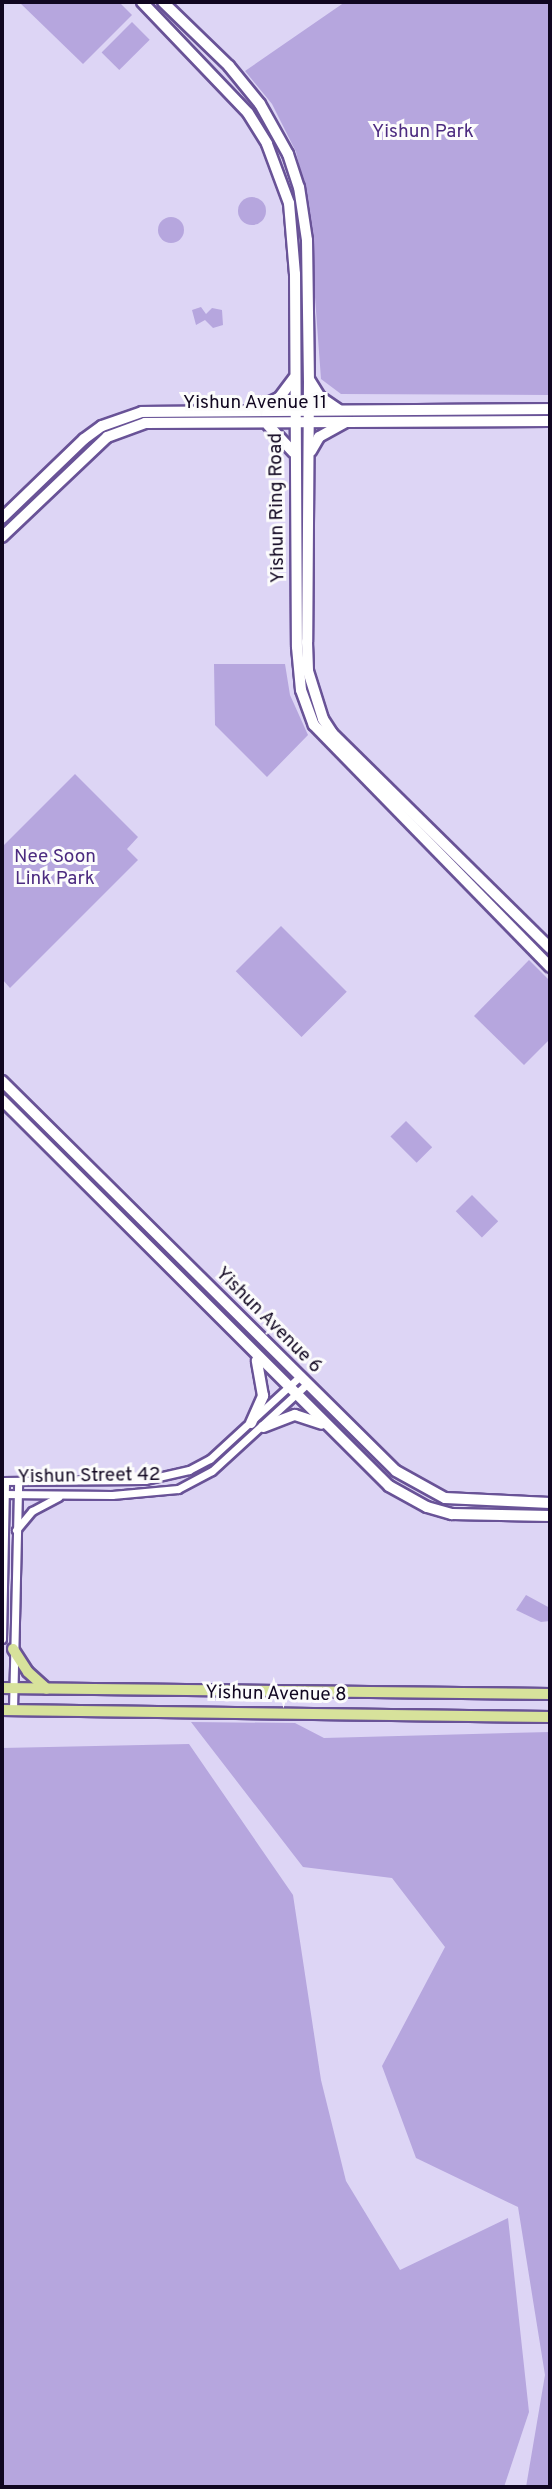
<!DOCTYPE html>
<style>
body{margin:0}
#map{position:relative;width:552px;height:2489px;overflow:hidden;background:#ddd5f5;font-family:Overpass,sans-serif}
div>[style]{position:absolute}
.green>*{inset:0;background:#b6a6de;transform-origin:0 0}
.round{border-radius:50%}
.roads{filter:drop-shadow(2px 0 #695397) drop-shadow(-2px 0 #695397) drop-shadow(0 2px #695397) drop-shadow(0 -2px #695397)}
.street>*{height:7px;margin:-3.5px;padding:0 3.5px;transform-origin:3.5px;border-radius:3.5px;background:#fff}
.secondary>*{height:10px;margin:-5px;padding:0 5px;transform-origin:5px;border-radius:5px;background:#fff}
.primary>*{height:10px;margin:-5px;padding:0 5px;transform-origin:5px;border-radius:5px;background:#d7e29b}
span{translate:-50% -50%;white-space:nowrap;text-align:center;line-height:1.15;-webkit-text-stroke:6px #fcfcfc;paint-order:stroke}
.park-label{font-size:19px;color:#4c2b80}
.street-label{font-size:19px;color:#100620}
.frame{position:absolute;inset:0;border:4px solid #100620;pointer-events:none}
</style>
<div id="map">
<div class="green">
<i style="clip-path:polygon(19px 2px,119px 2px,132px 15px,83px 64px)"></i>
<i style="clip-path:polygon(345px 2px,550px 2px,550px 395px,341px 394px,321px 379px,308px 202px,296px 152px,272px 104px,245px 71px)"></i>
<i style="left:132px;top:22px;width:25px;height:43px;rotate:45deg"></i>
<i class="round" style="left:238px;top:197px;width:28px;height:28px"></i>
<i class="round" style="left:158px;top:217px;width:26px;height:26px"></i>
<i style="clip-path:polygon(201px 307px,206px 314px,212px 308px,222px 310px,223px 325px,213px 328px,205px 320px,196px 325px,192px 310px)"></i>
<i style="clip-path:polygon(214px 664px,285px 664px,290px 695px,308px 735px,267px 777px,215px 725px)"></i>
<i style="clip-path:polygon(75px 774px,138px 837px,127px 849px,138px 860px,10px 988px,2px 979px,2px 847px)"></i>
<i style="left:281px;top:926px;width:93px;height:64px;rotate:45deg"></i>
<i style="clip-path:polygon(529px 960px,550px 981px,550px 1039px,524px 1065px,474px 1016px)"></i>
<i style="left:406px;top:1121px;width:37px;height:22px;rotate:45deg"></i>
<i style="left:472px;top:1195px;width:37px;height:23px;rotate:45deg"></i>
<i style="clip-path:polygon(526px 1595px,550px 1608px,550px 1621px,541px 1622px,516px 1610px)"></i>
<i style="clip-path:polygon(191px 1722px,295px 1723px,324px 1738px,550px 1732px,550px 2487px,526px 2487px,545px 2375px,518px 2207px,416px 2158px,382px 2066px,445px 1947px,392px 1878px,303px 1867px)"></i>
<i style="clip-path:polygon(189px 1744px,293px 1895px,321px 2080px,346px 2181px,400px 2270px,508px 2218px,529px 2412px,504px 2487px,2px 2487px,2px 1748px)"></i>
</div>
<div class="roads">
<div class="street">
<i style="left:2px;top:1481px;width:143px;rotate:-0.4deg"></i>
<i style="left:145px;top:1480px;width:45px;rotate:-12.8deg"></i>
<i style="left:189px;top:1470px;width:24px;rotate:-28deg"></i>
<i style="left:210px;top:1459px;width:120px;rotate:-42.6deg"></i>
<i style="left:2px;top:1494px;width:110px;rotate:0.5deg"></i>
<i style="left:112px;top:1495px;width:66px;rotate:-5.2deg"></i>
<i style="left:178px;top:1489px;width:38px;rotate:-28deg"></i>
<i style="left:212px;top:1471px;width:127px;rotate:-42.5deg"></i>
<i style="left:16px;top:1530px;width:25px;rotate:-50deg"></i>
<i style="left:32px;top:1511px;width:30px;rotate:-28deg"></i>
<i style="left:2px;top:1639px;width:158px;rotate:-88.9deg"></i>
<i style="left:13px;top:1710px;width:229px;rotate:-88.7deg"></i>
</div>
<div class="secondary">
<i style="left:142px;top:2px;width:153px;rotate:46.3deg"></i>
<i style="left:248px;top:113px;width:36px;rotate:58deg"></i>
<i style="left:267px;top:144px;width:63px;rotate:69.6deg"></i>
<i style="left:289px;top:203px;width:71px;rotate:85.2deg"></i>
<i style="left:295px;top:274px;width:373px;rotate:89.7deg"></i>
<i style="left:297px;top:647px;width:43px;rotate:84.7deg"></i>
<i style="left:301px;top:690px;width:37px;rotate:70deg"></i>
<i style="left:314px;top:725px;width:338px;rotate:45.7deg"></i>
<i style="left:163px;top:2px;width:92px;rotate:44.1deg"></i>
<i style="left:229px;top:66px;width:49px;rotate:50.8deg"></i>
<i style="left:260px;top:104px;width:57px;rotate:60.8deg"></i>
<i style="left:288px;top:154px;width:35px;rotate:72deg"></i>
<i style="left:299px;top:187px;width:54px;rotate:81.4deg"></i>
<i style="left:307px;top:240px;width:141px;rotate:89.2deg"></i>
<i style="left:309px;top:381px;width:261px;rotate:90.4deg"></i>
<i style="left:307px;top:642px;width:29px;rotate:88deg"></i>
<i style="left:308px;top:671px;width:50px;rotate:72.6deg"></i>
<i style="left:323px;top:719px;width:17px;rotate:57deg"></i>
<i style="left:332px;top:733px;width:306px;rotate:44.6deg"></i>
<i style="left:310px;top:381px;width:19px;rotate:58deg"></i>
<i style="left:320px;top:397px;width:22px;rotate:34deg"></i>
<i style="left:256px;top:409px;width:25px;rotate:-26deg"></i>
<i style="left:279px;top:398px;width:25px;rotate:-53deg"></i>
<i style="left:268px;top:425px;width:37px;rotate:47deg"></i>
<i style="left:311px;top:451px;width:16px;rotate:-60deg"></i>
<i style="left:319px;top:437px;width:29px;rotate:-29deg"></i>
<i style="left:2px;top:518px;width:114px;rotate:-43.9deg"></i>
<i style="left:84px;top:439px;width:22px;rotate:-36deg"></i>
<i style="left:102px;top:426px;width:42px;rotate:-19.3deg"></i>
<i style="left:142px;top:412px;width:408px;rotate:-0.4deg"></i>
<i style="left:2px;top:537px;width:145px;rotate:-43.6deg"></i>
<i style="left:107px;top:437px;width:40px;rotate:-20.2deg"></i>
<i style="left:145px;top:423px;width:405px;rotate:-0.3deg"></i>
<i style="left:2px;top:1081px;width:554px;rotate:44.71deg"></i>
<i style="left:396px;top:1471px;width:56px;rotate:28.9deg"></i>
<i style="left:445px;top:1498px;width:105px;rotate:2.7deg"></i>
<i style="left:2px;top:1100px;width:547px;rotate:44.93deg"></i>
<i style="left:389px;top:1486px;width:43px;rotate:28.9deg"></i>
<i style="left:427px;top:1507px;width:26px;rotate:16deg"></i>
<i style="left:452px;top:1514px;width:98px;rotate:1.2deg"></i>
<i style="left:251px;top:1423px;width:30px;rotate:-66deg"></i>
<i style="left:263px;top:1396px;width:36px;rotate:-100deg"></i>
<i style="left:263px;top:1427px;width:34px;rotate:-21deg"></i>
<i style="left:295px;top:1415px;width:28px;rotate:18deg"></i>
</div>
<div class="primary">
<i style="left:13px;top:1649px;width:27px;rotate:57deg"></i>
<i style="left:28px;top:1672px;width:25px;rotate:42deg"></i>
<i style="left:2px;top:1688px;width:548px;rotate:0.63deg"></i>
<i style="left:2px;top:1710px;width:548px;rotate:0.73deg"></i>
</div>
</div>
<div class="park-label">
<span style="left:423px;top:133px">Yishun Park</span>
<span style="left:55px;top:869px">Nee Soon<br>Link Park</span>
</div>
<div class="street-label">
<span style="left:255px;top:404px">Yishun Avenue 11</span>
<span style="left:278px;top:508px;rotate:-91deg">Yishun Ring Road</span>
<span style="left:268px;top:1321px;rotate:45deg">Yishun Avenue 6</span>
<span style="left:89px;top:1477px;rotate:-1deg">Yishun Street 42</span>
<span style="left:276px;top:1695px;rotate:1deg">Yishun Avenue 8</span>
</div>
<div class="frame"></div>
</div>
